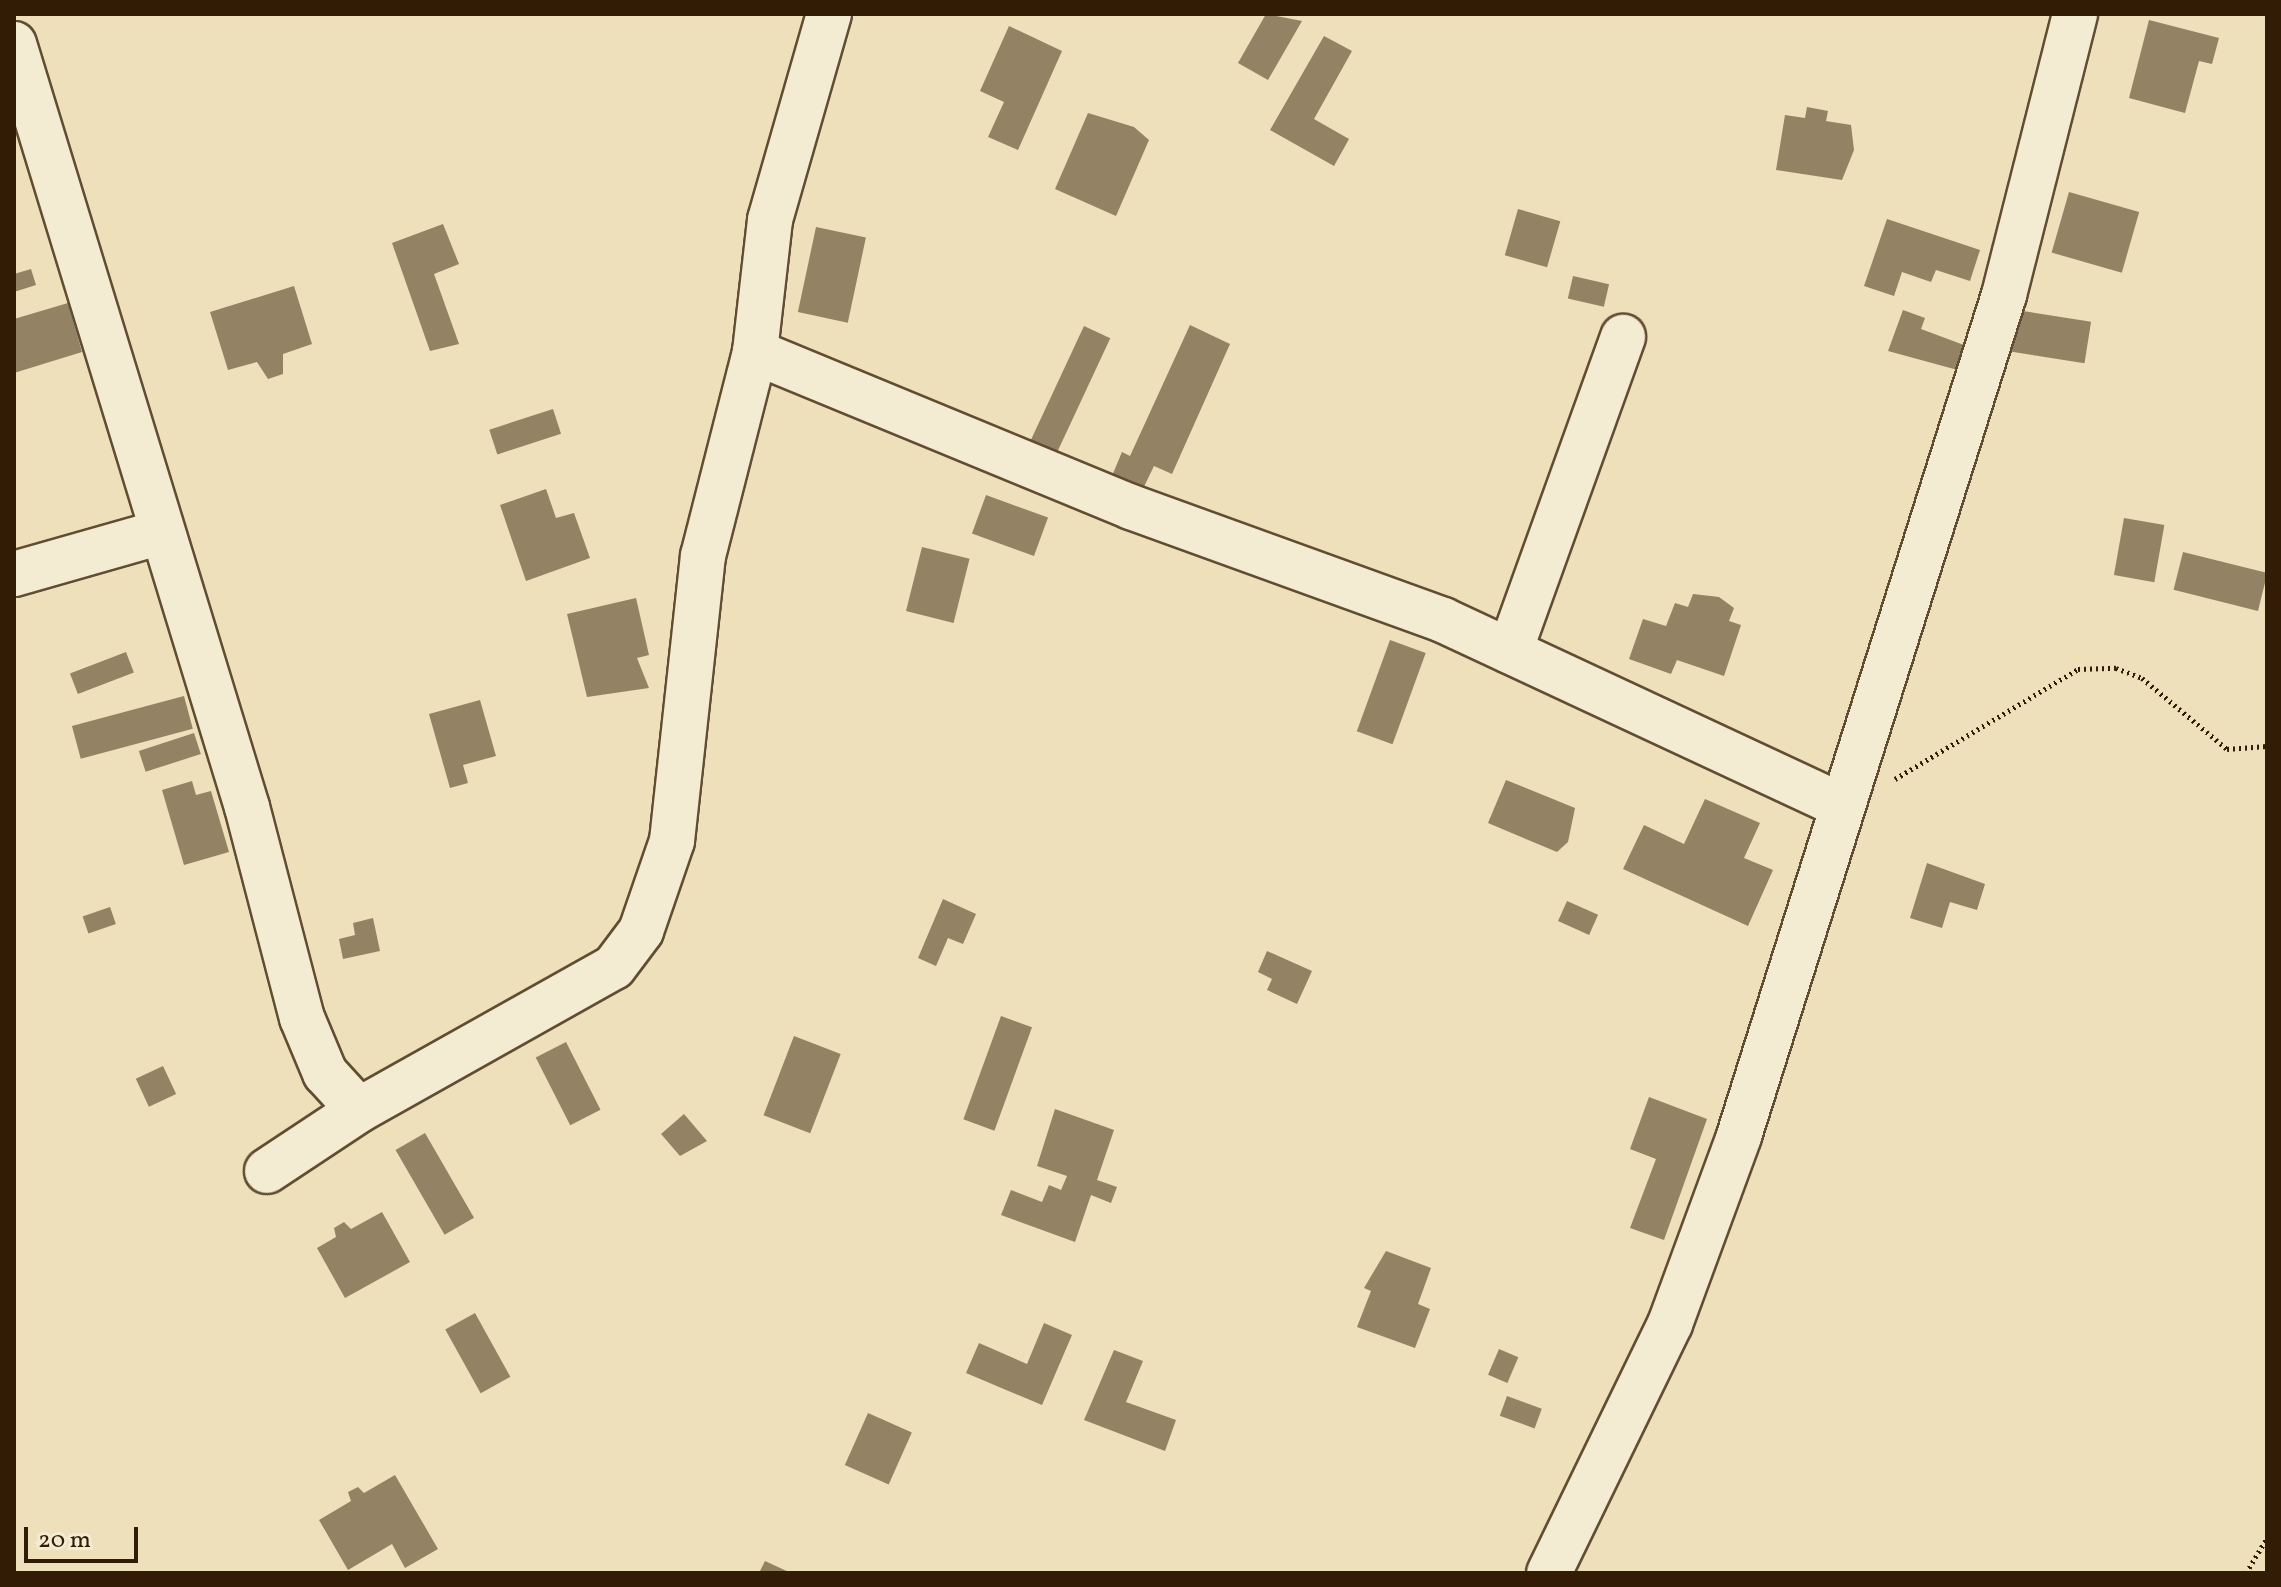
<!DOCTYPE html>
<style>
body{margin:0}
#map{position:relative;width:2281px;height:1587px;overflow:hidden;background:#ede0ba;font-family:Vollkorn,serif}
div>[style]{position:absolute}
.building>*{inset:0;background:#938263;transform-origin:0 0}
.path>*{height:5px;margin-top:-2.5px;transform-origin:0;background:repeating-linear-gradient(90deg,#321c05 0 2px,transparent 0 6px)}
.roads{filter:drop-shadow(2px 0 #614d32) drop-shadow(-2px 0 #614d32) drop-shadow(0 2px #614d32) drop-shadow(0 -2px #614d32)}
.minor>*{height:44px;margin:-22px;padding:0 22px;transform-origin:22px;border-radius:22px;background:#f3ebd2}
span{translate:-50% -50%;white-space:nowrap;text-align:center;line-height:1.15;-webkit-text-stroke:6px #f3ebd2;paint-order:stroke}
.frame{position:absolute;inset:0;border:16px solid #321c05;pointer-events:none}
.scale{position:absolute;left:24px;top:1527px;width:114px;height:36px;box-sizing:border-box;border:4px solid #321c05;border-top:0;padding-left:10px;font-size:24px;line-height:28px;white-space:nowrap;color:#321c05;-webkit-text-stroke:6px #f3ebd2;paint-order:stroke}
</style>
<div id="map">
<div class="building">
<i style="clip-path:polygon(1266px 14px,1302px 21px,1268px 80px,1238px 63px)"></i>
<i style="clip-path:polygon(2149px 20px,2219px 38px,2212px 64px,2199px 61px,2185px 113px,2129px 98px)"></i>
<i style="clip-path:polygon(1009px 26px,1062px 51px,1018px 150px,988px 137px,1004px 102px,980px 91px)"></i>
<i style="clip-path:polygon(1324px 36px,1352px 51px,1314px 119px,1349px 139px,1334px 166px,1270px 130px)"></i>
<i style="clip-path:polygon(1807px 107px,1828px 111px,1826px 121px,1851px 125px,1854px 150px,1842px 180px,1776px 170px,1785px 115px,1805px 118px)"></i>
<i style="clip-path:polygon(1088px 113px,1134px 127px,1149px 140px,1116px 216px,1055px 189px)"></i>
<i style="left:2069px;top:192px;width:73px;height:63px;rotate:16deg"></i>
<i style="left:1518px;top:209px;width:44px;height:48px;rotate:16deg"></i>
<i style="clip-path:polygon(1887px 219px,1980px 250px,1970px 281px,1936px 270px,1931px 282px,1902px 272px,1894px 296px,1864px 286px)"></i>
<i style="clip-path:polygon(443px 224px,459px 264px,434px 274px,459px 344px,430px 351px,392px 243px)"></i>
<i style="left:816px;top:227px;width:51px;height:87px;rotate:12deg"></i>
<i style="clip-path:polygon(31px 269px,36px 285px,14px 292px,14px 274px)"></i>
<i style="left:1573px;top:276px;width:37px;height:23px;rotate:13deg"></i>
<i style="clip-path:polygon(294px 286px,312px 344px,283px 354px,283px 374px,268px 379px,257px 362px,228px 370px,210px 312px)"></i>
<i style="clip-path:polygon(68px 303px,82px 352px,14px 373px,14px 319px)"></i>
<i style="clip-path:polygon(1903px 310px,1925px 318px,1921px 329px,1972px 348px,1965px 372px,1888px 351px)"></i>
<i style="left:2017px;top:310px;width:75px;height:42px;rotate:9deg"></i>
<i style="clip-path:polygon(1190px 325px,1230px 344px,1172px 474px,1154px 466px,1140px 495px,1109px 483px,1122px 452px,1130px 456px)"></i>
<i style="left:1084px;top:326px;width:29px;height:134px;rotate:25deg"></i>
<i style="left:553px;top:409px;width:26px;height:67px;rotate:72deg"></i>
<i style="clip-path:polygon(546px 489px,556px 518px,574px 513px,590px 558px,526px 581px,500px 505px)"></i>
<i style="left:986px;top:495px;width:66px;height:41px;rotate:20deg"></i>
<i style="left:2124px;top:518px;width:41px;height:58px;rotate:10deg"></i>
<i style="left:922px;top:547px;width:49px;height:66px;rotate:14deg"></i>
<i style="left:2183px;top:552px;width:87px;height:39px;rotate:14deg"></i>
<i style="clip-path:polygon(1693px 594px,1719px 597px,1734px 608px,1729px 621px,1741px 625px,1724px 676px,1677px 660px,1671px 674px,1629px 659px,1643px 619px,1666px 626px,1675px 603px,1688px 607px)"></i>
<i style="clip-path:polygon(636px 598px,649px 655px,637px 658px,649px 688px,587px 697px,567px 614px)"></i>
<i style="left:1390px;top:640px;width:38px;height:97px;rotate:20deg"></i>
<i style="left:126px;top:652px;width:22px;height:60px;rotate:69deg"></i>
<i style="left:184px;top:696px;width:34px;height:116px;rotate:75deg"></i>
<i style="clip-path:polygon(480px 700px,496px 756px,463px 765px,468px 783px,450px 788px,429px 714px)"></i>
<i style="left:194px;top:733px;width:22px;height:58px;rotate:72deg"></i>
<i style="clip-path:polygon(1506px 780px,1575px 808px,1568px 842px,1557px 852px,1488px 823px)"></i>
<i style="clip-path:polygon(192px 781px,196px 795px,211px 791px,229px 852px,184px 865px,162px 790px)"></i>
<i style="clip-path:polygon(1705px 799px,1760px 823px,1744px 858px,1773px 870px,1748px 926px,1623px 869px,1644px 825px,1684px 844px)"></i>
<i style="clip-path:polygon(1927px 863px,1985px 884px,1977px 910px,1950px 902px,1942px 928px,1910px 918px)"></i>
<i style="clip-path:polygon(943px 899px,976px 914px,963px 944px,948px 938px,936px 966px,918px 958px)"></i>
<i style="left:1567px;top:901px;width:34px;height:22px;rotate:24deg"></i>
<i style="left:110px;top:907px;width:18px;height:29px;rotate:71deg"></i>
<i style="clip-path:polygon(373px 918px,380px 951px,343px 959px,339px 939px,355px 935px,353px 923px)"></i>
<i style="clip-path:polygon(1267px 951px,1312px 971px,1297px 1004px,1267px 990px,1272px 979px,1258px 972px)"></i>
<i style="left:1001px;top:1016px;width:33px;height:110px;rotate:20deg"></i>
<i style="left:794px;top:1036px;width:50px;height:85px;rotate:21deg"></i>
<i style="left:566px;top:1042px;width:76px;height:34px;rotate:63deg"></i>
<i style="left:163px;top:1066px;width:31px;height:30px;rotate:65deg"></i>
<i style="clip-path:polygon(1649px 1097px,1707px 1119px,1664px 1240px,1630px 1228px,1656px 1159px,1630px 1149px)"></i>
<i style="clip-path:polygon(1055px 1109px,1114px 1130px,1097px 1180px,1117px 1187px,1111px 1203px,1091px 1195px,1075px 1242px,1001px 1215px,1011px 1190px,1042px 1202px,1049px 1185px,1061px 1190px,1067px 1176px,1037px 1166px)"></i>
<i style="clip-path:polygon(684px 1114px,707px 1141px,680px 1156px,661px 1134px)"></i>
<i style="left:425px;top:1133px;width:98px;height:34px;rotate:60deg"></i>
<i style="clip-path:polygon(382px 1212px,410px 1262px,345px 1298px,317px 1248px,336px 1237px,334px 1228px,344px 1222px,351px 1229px)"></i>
<i style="clip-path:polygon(1386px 1251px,1431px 1268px,1418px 1304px,1430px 1309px,1415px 1348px,1357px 1327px,1371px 1291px,1364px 1288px)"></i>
<i style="left:475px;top:1313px;width:73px;height:34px;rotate:61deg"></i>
<i style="clip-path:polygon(1044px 1323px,1072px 1335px,1042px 1405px,966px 1373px,979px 1343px,1027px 1364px)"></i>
<i style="left:1499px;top:1349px;width:21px;height:28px;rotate:23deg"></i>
<i style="clip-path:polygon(1114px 1350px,1143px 1361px,1126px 1402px,1176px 1420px,1165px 1451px,1084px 1420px)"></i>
<i style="left:1507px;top:1396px;width:37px;height:21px;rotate:20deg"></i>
<i style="left:868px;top:1413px;width:48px;height:57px;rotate:24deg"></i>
<i style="clip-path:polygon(395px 1475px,438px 1549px,405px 1568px,392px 1544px,348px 1570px,319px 1520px,351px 1501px,348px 1492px,358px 1487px,364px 1493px)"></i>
<i style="clip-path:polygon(765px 1561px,791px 1573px,759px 1573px)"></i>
</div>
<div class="path">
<i style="left:1895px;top:779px;width:214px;rotate:-31deg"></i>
<i style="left:2078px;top:669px;width:38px;rotate:-2deg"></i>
<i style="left:2116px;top:668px;width:28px;rotate:21deg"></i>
<i style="left:2142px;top:678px;width:111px;rotate:39.9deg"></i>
<i style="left:2227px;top:749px;width:40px;rotate:-4.3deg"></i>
<i style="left:2246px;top:1573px;width:41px;rotate:-59deg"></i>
</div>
<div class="roads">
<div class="minor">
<i style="left:829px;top:14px;width:214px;rotate:106deg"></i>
<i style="left:770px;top:220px;width:133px;rotate:96.5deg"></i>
<i style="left:755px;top:352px;width:407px;rotate:22.4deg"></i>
<i style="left:1131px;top:507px;width:332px;rotate:19.9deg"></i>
<i style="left:1443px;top:620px;width:436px;rotate:25deg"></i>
<i style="left:14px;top:44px;width:798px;rotate:73.02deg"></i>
<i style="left:247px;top:807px;width:218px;rotate:75.4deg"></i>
<i style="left:302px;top:1018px;width:60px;rotate:67.3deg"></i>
<i style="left:325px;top:1073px;width:50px;rotate:47.4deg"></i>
<i style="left:359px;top:1110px;width:292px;rotate:-29.3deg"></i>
<i style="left:614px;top:967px;width:45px;rotate:-53.1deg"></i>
<i style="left:641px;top:931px;width:95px;rotate:-71deg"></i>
<i style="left:672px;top:841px;width:287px;rotate:-83.8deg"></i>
<i style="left:703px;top:556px;width:211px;rotate:-75.7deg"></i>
<i style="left:14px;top:574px;width:153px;rotate:-15.9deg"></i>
<i style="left:1510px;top:651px;width:334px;rotate:-70.2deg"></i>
<i style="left:267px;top:1171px;width:110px;rotate:-33.5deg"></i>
<i style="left:1549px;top:1573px;width:277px;rotate:-64.1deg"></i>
<i style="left:1670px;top:1324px;width:200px;rotate:-69.8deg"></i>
<i style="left:1739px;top:1136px;width:882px;rotate:-72.51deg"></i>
<i style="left:2004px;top:295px;width:290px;rotate:-75.8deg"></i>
</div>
</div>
<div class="frame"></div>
<div class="scale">20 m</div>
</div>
